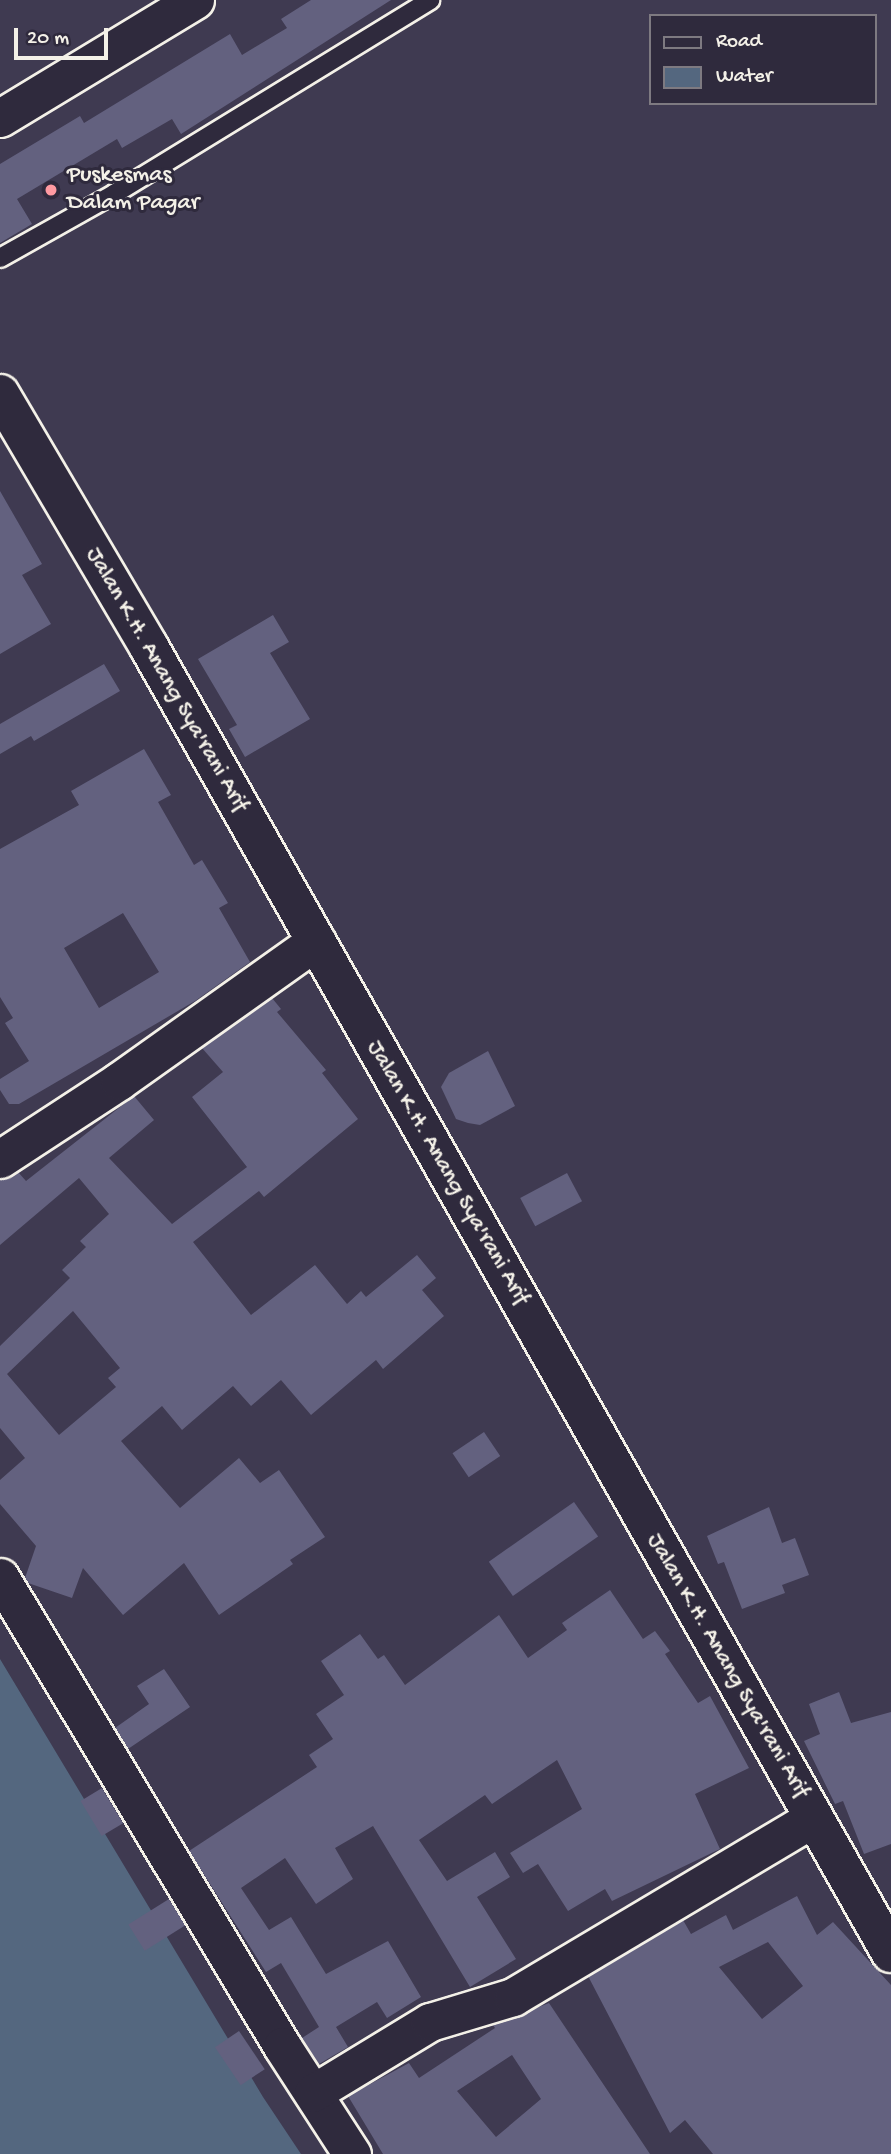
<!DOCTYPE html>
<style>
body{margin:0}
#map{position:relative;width:891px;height:2154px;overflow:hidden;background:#3f3a51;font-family:"Gochi Hand",sans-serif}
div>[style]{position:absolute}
.water>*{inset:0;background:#54677f}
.building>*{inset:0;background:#63617f;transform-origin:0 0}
.roads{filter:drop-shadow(2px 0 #f4f1e8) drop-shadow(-2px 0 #f4f1e8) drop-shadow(0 2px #f4f1e8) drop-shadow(0 -2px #f4f1e8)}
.service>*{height:18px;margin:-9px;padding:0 9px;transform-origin:9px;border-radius:9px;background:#2f2a3d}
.minor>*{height:37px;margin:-18.5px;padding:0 18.5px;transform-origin:18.5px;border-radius:18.5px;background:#2f2a3d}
.tertiary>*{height:38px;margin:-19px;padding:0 19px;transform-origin:19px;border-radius:19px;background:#2f2a3d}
.dots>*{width:19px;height:19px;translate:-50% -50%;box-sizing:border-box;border:4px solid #2f2a3d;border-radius:50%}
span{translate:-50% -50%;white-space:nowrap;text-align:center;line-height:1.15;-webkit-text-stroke:6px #2f2a3d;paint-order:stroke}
.poi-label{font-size:24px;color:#f4f1e8}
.left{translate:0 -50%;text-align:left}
.street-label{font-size:24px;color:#f4f1e8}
.legend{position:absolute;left:649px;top:14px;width:228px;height:91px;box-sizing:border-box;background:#2f2a3d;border:2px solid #7e7a81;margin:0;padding:9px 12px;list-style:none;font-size:21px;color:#f4f1e8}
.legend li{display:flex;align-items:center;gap:14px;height:35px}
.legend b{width:35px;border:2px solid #7e7a81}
.scale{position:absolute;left:14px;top:28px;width:94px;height:32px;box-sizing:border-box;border:4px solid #f4f1e8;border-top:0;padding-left:9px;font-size:21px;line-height:24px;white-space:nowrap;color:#f4f1e8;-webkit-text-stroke:5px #2f2a3d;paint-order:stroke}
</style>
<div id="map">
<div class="water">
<i style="clip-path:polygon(0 1659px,263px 2097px,301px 2154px,0 2154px)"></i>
</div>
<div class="building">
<i style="clip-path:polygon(311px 0,391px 0,181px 134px,172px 119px,122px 148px,117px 139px,17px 199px,32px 224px,0 243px,0 164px,80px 116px,84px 123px,230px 34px,242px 55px,287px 28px,281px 19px)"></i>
<i style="clip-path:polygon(0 491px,42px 564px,22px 575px,51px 624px,0 654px)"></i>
<i style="clip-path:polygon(273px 615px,289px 642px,270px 653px,310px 719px,245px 757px,229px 729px,237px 725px,198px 659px)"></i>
<i style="clip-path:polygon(104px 664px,120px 691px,34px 741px,31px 736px,0 754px,0 724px)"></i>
<i style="clip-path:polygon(evenodd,144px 749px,171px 795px,158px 802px,194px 865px,202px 860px,228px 903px,219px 908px,250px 962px,195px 1001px,19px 1104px,9px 1104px,0 1090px,0 1079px,29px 1061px,5px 1023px,13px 1018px,0 997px,0 849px,79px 805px,71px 791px,144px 749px,123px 913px,159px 972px,99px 1008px,64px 948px,123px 913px)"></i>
<i style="clip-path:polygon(evenodd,272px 998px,281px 1009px,277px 1012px,326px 1070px,322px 1073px,358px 1119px,264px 1197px,259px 1191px,193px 1242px,251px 1315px,315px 1265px,347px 1304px,361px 1291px,366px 1297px,417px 1255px,436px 1278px,422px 1290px,444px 1316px,383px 1369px,376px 1360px,311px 1415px,281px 1380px,251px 1406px,233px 1386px,182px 1430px,162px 1406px,121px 1441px,180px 1508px,239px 1458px,260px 1483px,279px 1470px,325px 1537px,290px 1560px,293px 1564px,219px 1615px,184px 1563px,123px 1615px,83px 1568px,72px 1598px,28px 1583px,25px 1578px,36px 1546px,0 1504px,0 1480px,25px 1458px,0 1428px,0 1346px,70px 1278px,62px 1270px,86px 1247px,80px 1241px,109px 1214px,79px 1178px,0 1245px,0 1180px,18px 1172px,26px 1181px,134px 1096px,154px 1120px,109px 1158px,172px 1224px,247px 1167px,192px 1097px,223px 1072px,202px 1048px,272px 998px,73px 1311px,120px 1368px,108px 1378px,116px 1387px,59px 1435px,7px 1374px,73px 1311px)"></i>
<i style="clip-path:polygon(488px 1051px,515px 1106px,480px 1125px,468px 1123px,456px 1119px,441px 1087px,449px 1073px)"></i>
<i style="left:567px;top:1173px;width:32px;height:53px;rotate:62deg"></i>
<i style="left:484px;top:1432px;width:29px;height:38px;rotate:56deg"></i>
<i style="left:574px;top:1502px;width:42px;height:104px;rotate:55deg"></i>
<i style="clip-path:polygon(769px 1507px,782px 1543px,795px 1538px,809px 1575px,782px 1585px,785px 1593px,742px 1609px,724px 1562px,718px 1564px,707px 1536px)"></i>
<i style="clip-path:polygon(610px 1590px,643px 1639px,655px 1631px,670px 1651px,665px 1654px,698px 1703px,710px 1696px,749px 1768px,695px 1794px,720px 1849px,612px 1901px,605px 1889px,568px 1911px,538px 1864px,523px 1873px,510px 1853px,582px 1809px,557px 1760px,492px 1804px,485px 1795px,419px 1840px,447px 1881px,495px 1852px,510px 1877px,477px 1897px,516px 1959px,470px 1987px,373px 1826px,335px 1848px,353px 1879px,316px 1904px,285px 1858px,241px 1888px,269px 1930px,291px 1917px,326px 1974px,388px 1941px,421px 1997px,387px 2018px,377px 2002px,336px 2027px,348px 2047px,319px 2064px,302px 2038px,319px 2027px,281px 1963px,266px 1972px,189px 1851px,317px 1767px,309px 1755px,333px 1739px,316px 1714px,344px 1695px,321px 1661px,360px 1634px,378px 1659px,384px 1655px,405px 1685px,499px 1615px,528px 1658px,567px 1630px,562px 1623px)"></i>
<i style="clip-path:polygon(164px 1669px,190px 1707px,128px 1749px,115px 1728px,149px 1704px,137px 1686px)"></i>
<i style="clip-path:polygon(839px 1692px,851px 1723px,891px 1712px,891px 1844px,864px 1854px,843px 1801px,835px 1804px,804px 1741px,820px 1734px,809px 1704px)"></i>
<i style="left:102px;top:1788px;width:41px;height:25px;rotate:59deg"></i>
<i style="clip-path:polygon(evenodd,797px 1896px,817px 1935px,833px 1922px,891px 1985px,891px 2154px,713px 2154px,685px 2120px,670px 2133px,588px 1976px,683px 1920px,691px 1934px,726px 1915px,733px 1930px,797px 1896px,768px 1942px,803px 1986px,762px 2019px,719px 1967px,768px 1942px)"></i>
<i style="left:169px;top:1899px;width:31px;height:48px;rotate:58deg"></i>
<i style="clip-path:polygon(evenodd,549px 2003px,650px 2154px,383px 2154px,348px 2096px,409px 2063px,419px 2078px,495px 2028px,493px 2025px,549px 2003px,512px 2055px,541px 2099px,496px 2137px,457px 2091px,512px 2055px)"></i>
<i style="left:239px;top:2031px;width:46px;height:29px;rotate:56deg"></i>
</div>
<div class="roads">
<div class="service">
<i style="left:0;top:258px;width:131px;rotate:-29.3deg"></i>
<i style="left:114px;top:194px;width:371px;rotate:-31.5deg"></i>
</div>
<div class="minor">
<i style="left:0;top:118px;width:228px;rotate:-31.2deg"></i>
<i style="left:0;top:1159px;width:142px;rotate:-33.2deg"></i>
<i style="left:119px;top:1081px;width:242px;rotate:-35.4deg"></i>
<i style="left:0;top:1577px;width:547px;rotate:58.98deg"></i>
<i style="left:282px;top:2046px;width:129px;rotate:57.1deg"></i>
<i style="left:313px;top:2093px;width:137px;rotate:-31.3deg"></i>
<i style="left:430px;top:2022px;width:87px;rotate:-16.8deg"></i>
<i style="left:513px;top:1997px;width:349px;rotate:-30.8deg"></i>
</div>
<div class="tertiary">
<i style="left:0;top:394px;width:294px;rotate:59.5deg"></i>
<i style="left:149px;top:647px;width:1502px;rotate:60.4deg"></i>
</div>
</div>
<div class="dots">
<i style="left:51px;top:190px;background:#ff9aa2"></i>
</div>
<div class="poi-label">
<span class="left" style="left:67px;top:190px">Puskesmas<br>Dalam Pagar</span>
</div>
<div class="street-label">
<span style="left:166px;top:680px;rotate:60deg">Jalan K.H. Anang Sya'rani Arif</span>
<span style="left:447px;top:1173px;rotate:60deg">Jalan K.H. Anang Sya'rani Arif</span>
<span style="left:727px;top:1666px;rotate:60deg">Jalan K.H. Anang Sya'rani Arif</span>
</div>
<ul class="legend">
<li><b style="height:9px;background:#2f2a3d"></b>Road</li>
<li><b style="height:19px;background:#54677f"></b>Water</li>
</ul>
<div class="scale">20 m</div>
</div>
